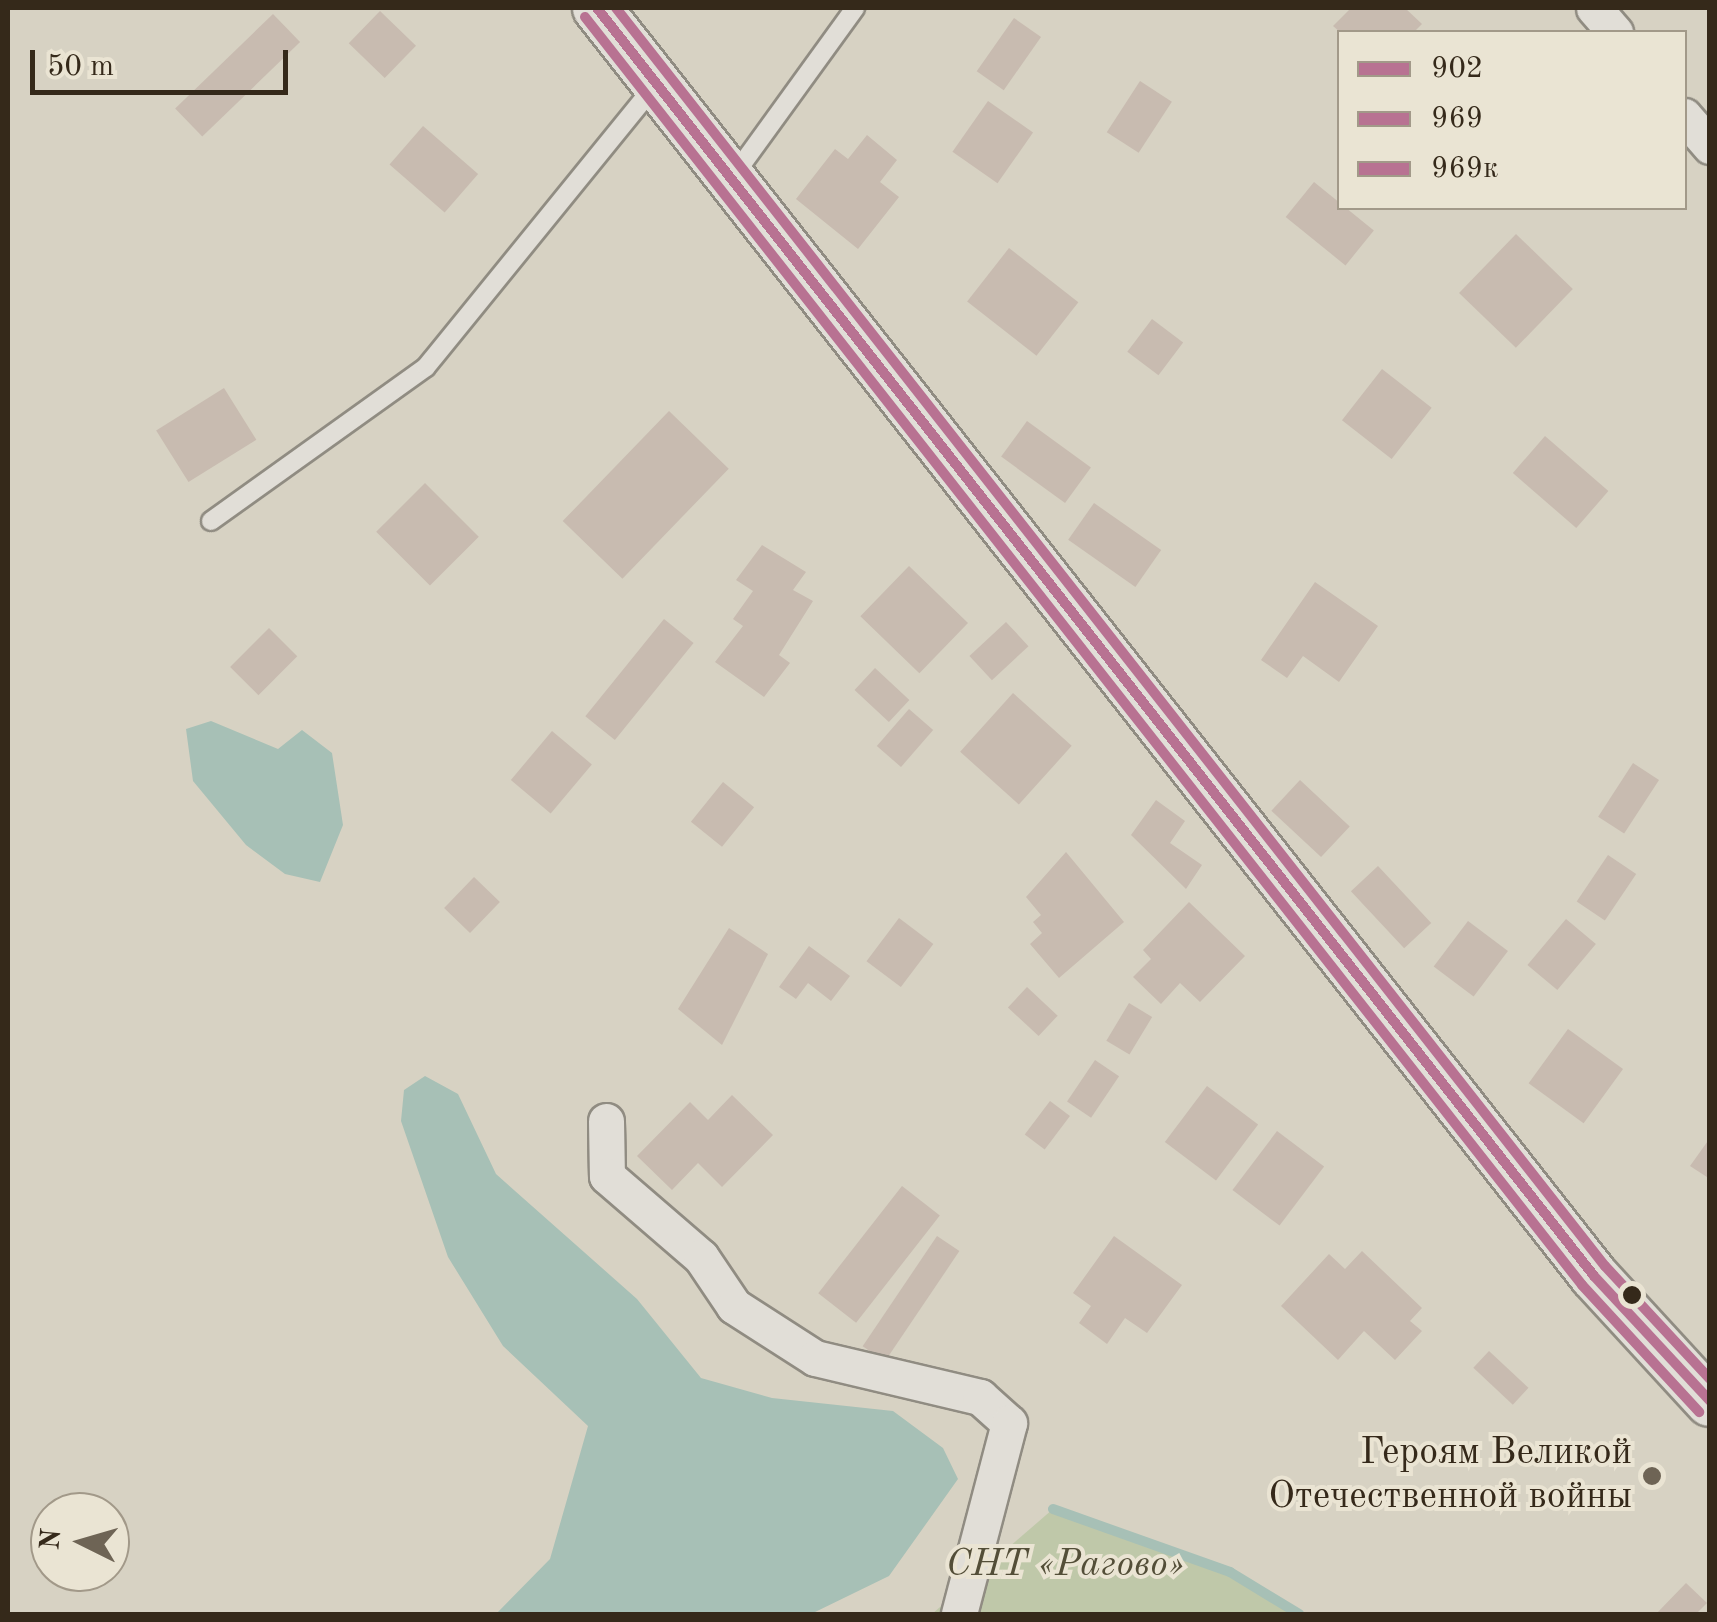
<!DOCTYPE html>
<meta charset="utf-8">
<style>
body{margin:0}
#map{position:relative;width:1717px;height:1622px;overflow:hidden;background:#d7d2c3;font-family:"Old Standard TT",serif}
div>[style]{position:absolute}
.green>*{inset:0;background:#bfc8a9}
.water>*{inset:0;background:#a7c0b6}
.stream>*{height:10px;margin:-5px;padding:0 5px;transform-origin:5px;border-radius:5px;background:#a7c0b6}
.building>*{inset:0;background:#c8bbb0;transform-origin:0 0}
.roads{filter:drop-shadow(2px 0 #908c82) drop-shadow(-2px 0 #908c82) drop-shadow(0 2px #908c82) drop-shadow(0 -2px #908c82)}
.lane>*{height:18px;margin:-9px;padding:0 9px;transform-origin:9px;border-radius:9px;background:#e1ded7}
.street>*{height:35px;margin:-17.5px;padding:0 17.5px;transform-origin:17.5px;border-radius:17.5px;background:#e1ded7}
.secondary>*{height:48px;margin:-24px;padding:0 24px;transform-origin:24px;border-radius:24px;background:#e1ded7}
.bus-1>*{height:10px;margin:-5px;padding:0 5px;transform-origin:5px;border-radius:5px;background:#b87292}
.bus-2>*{height:10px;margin:-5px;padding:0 5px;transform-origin:5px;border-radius:5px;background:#b87292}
.bus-3>*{height:10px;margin:-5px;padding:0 5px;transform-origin:5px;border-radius:5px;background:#b87292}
.dots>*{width:28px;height:28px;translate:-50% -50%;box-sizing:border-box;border:5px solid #eae4d3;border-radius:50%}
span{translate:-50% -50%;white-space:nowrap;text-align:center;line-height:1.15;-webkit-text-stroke:8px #eae4d3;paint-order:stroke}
.poi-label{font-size:38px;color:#35291a}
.right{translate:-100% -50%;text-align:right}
.park-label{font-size:38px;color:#534e38;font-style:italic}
.frame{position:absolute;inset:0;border:10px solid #35291a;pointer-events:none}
.legend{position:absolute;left:1337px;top:30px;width:350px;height:180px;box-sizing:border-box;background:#eae4d3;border:2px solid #a29989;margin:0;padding:12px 18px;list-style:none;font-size:30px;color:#35291a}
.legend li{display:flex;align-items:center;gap:20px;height:50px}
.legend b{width:50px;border:2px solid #a29989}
.north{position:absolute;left:30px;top:1492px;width:100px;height:100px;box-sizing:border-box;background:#eae4d3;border:2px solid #a29989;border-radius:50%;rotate:275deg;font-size:28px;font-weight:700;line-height:40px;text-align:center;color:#35291a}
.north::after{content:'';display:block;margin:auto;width:35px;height:45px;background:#6e6455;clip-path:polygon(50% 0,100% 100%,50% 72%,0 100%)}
.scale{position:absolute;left:30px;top:50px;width:258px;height:45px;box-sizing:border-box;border:5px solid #35291a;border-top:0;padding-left:12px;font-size:30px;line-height:35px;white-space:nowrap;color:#35291a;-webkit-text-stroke:8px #eae4d3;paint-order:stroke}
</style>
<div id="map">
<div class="green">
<i style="clip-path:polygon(1053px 1509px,1230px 1572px,1299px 1614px,932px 1614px)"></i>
</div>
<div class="water">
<i style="clip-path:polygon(211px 721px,278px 749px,302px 730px,332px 753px,343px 825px,320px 882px,285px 874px,246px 845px,193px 781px,186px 729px)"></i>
<i style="clip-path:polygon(425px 1076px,458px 1094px,496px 1174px,637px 1299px,701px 1378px,772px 1398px,893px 1411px,943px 1448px,958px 1479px,889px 1576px,811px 1614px,496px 1614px,550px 1559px,588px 1426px,503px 1346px,448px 1257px,401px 1121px,404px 1090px)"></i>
</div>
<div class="stream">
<i style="left:1053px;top:1509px;width:188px;rotate:19.6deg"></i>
<i style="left:1230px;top:1572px;width:81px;rotate:31.3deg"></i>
</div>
<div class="building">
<i style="clip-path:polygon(1351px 8px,1405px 8px,1422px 24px,1414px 32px,1340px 32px,1333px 26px)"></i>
<i style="left:380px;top:11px;width:50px;height:45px;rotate:44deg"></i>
<i style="left:273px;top:14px;width:39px;height:136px;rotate:46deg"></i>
<i style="left:1014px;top:18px;width:33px;height:65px;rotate:35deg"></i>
<i style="left:1140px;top:81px;width:38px;height:61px;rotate:33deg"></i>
<i style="left:988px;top:101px;width:55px;height:62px;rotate:35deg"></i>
<i style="left:423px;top:126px;width:73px;height:51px;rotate:41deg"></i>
<i style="clip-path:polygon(867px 135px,897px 160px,880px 182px,899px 197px,858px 249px,796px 199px,835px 149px,848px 159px)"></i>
<i style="left:1314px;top:182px;width:77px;height:45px;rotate:39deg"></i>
<i style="left:1516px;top:234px;width:79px;height:82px;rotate:44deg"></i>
<i style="left:1009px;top:248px;width:88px;height:68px;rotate:38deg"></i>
<i style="left:1152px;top:319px;width:39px;height:41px;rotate:37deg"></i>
<i style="left:1382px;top:369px;width:63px;height:65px;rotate:38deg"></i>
<i style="left:224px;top:388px;width:61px;height:80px;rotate:58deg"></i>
<i style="left:669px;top:411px;width:83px;height:153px;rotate:44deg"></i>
<i style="left:1027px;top:421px;width:79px;height:44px;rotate:36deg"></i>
<i style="left:1545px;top:436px;width:84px;height:49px;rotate:41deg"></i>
<i style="left:425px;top:483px;width:76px;height:69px;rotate:45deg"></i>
<i style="left:1094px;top:503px;width:82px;height:45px;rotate:35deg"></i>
<i style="clip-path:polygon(762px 545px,806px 572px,793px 590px,813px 601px,779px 655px,790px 663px,764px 697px,715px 662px,743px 626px,733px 619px,753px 591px,736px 580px)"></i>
<i style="left:909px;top:566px;width:82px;height:70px;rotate:44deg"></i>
<i style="clip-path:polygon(1315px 582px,1378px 626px,1339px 682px,1303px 656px,1287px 678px,1261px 660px)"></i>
<i style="left:664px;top:619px;width:38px;height:125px;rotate:39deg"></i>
<i style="left:1006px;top:622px;width:33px;height:50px;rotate:47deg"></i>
<i style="left:269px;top:628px;width:40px;height:55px;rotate:45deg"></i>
<i style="left:875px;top:668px;width:47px;height:30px;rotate:43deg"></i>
<i style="left:1013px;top:693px;width:79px;height:79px;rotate:42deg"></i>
<i style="left:909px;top:709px;width:32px;height:49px;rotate:41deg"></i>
<i style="left:552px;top:731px;width:52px;height:64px;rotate:40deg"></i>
<i style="left:1633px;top:763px;width:31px;height:64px;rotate:33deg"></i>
<i style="left:1300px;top:780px;width:68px;height:42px;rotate:43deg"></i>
<i style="left:723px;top:782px;width:40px;height:51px;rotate:39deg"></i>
<i style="clip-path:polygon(1156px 800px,1185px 821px,1170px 843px,1202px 865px,1186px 889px,1131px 835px)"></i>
<i style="clip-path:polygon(1066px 852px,1124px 922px,1059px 978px,1030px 944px,1042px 933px,1033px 922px,1041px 915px,1026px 897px)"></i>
<i style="left:1608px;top:855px;width:34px;height:56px;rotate:34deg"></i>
<i style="left:1378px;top:866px;width:78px;height:37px;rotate:47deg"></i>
<i style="left:474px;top:877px;width:36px;height:43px;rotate:44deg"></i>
<i style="clip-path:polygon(1189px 902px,1245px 956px,1200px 1002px,1180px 983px,1161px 1004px,1133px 977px,1151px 959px,1143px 950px)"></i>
<i style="left:899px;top:918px;width:43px;height:54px;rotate:37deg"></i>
<i style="left:1566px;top:919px;width:39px;height:60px;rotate:40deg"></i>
<i style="left:1468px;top:921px;width:50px;height:57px;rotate:37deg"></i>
<i style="clip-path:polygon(729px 928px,768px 954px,722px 1045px,678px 1009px)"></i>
<i style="clip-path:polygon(809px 946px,850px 976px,831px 1001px,808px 983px,796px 999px,779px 987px)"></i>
<i style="left:1027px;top:987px;width:42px;height:28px;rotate:43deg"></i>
<i style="left:1129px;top:1003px;width:27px;height:44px;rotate:31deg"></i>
<i style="left:1568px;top:1029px;width:68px;height:67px;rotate:36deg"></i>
<i style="left:1095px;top:1060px;width:29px;height:50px;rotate:34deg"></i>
<i style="left:1207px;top:1086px;width:64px;height:70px;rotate:37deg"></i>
<i style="clip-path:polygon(732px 1095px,773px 1135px,722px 1187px,698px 1163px,672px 1190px,637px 1156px,690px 1102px,708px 1120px)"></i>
<i style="left:1050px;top:1101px;width:25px;height:42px;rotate:37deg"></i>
<i style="left:1277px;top:1131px;width:59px;height:74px;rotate:37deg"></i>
<i style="clip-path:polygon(1710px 1138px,1710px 1179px,1690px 1166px)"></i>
<i style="left:902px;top:1186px;width:48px;height:136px;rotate:38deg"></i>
<i style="left:937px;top:1236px;width:27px;height:133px;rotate:34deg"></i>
<i style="clip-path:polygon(1114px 1236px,1182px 1285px,1147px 1333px,1125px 1318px,1107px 1344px,1079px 1323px,1091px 1306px,1073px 1293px)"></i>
<i style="clip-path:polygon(1362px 1251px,1422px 1308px,1410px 1321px,1422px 1331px,1395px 1360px,1364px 1331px,1338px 1360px,1281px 1306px,1329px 1254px,1345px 1269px)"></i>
<i style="left:1489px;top:1351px;width:54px;height:23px;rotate:43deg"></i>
<i style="clip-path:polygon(1686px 1583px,1707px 1603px,1696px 1614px,1656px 1614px)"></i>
</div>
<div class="roads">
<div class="lane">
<i style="left:732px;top:178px;width:210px;rotate:-54.1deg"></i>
<i style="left:211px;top:521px;width:264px;rotate:-35.6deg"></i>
<i style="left:426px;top:367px;width:365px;rotate:-50.9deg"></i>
</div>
<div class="street">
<i style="left:1594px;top:8px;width:32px;rotate:49deg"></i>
<i style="left:1684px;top:116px;width:40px;rotate:49deg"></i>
<i style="left:606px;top:1121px;width:55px;rotate:89deg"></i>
<i style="left:607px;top:1176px;width:124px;rotate:40.8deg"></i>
<i style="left:701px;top:1257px;width:59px;rotate:56deg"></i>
<i style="left:734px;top:1306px;width:96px;rotate:32.7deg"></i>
<i style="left:815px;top:1358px;width:170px;rotate:13.3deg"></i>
<i style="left:980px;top:1397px;width:39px;rotate:42deg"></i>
<i style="left:1009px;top:1423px;width:197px;rotate:104.7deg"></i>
</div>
<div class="secondary">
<i style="left:597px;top:8px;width:1613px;rotate:51.82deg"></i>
<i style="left:1594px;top:1276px;width:171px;rotate:47.4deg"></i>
</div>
</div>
<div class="bus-1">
<i style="left:597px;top:8px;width:1613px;rotate:51.82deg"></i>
<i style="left:1594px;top:1276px;width:171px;rotate:47.1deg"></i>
</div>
<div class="bus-2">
<i style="left:585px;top:17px;width:1613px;rotate:51.82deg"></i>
<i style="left:1582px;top:1285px;width:173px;rotate:47.3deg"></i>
</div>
<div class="bus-3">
<i style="left:616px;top:8px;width:1600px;rotate:51.83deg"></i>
<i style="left:1605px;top:1266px;width:154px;rotate:47.1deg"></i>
</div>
<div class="dots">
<i style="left:1632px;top:1295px;background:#35291a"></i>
<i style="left:1652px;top:1476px;background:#6e6455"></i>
</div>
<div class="poi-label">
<span class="right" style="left:1632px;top:1476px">Героям Великой<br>Отечественной войны</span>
</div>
<div class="park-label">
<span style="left:1065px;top:1566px">СНТ «Рагово»</span>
</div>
<div class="frame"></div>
<ul class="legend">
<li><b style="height:12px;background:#b87292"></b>902</li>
<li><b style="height:12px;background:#b87292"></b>969</li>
<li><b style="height:12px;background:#b87292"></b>969к</li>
</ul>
<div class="north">N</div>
<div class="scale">50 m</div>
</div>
